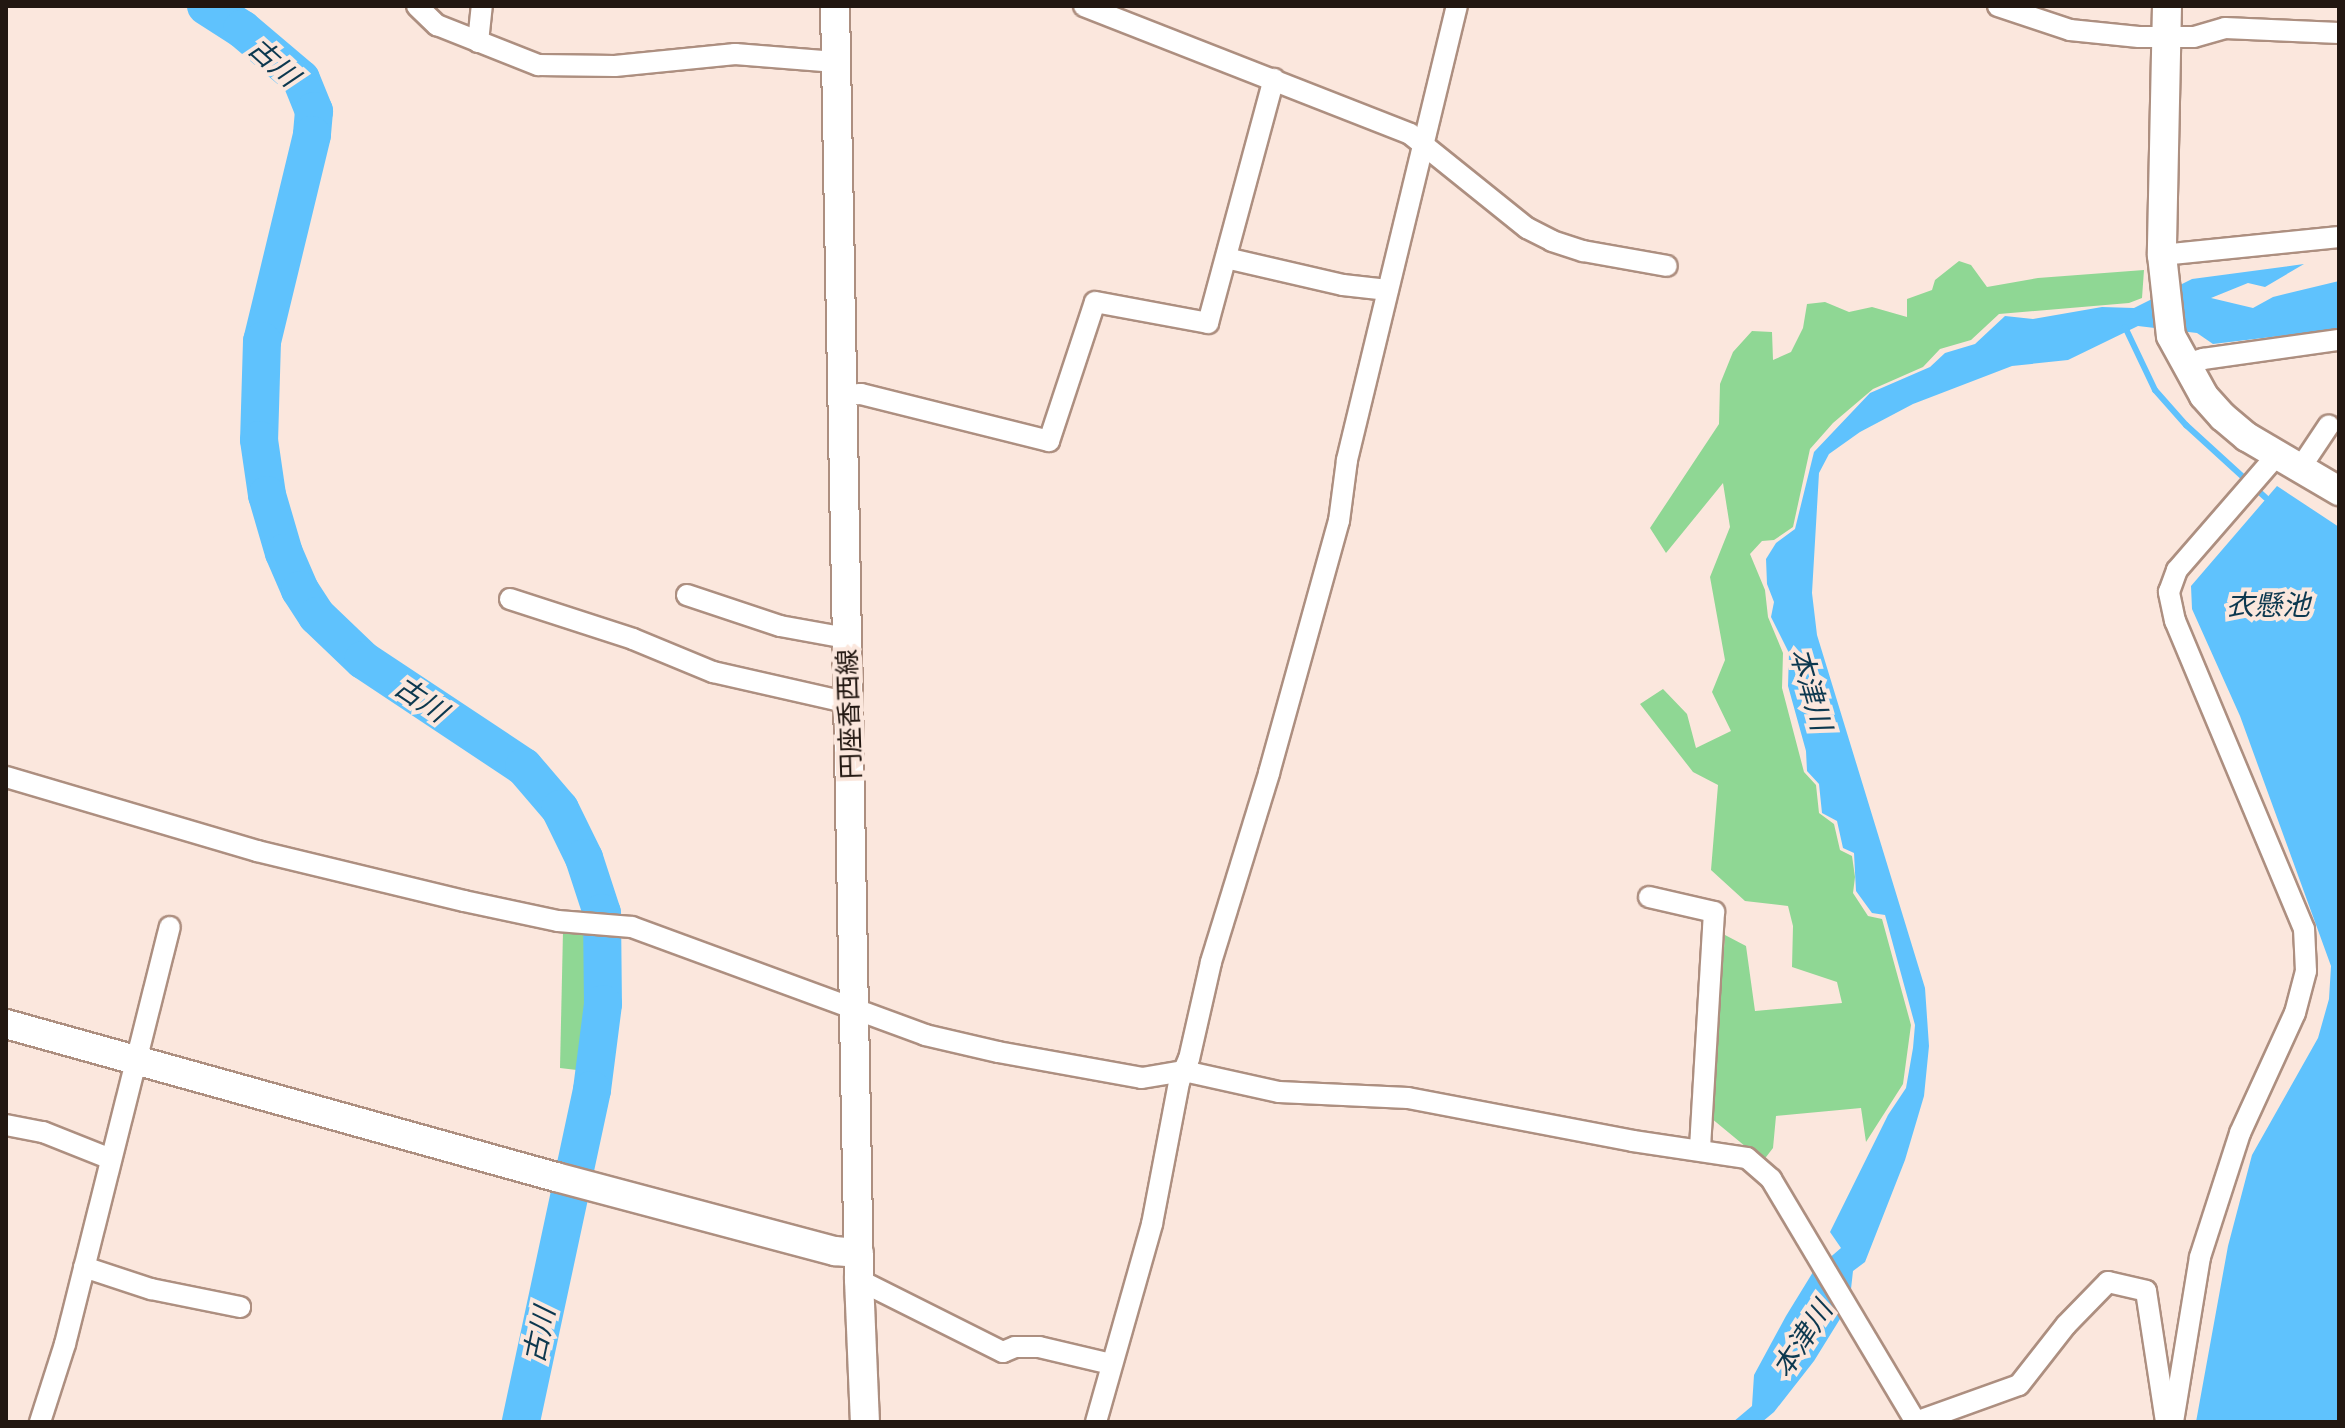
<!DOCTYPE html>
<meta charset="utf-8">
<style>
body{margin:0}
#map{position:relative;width:2345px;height:1428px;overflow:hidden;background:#fbe7dd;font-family:"IBM Plex Sans","Noto Sans JP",sans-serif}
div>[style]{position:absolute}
.green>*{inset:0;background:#8fd794}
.water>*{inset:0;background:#5fc2fd}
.stream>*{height:6px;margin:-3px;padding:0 3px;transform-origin:3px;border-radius:3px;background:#5fc2fd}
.river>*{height:38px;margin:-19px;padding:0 19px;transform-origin:19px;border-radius:19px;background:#5fc2fd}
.roads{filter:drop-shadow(2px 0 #ad8f80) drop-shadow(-2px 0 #ad8f80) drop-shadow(0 2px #ad8f80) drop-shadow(0 -2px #ad8f80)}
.street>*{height:20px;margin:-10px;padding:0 10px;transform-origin:10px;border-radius:10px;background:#fff}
.secondary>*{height:28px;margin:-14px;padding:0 14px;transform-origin:14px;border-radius:14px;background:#fff}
span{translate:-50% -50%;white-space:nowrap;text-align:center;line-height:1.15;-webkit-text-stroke:8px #fbe7dd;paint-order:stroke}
.street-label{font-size:26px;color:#221711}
.water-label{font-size:28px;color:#0c384f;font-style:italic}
.frame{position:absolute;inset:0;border:8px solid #221711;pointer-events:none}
</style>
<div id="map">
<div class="green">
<i style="clip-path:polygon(1959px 261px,1971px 265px,1987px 287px,2038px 278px,2144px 270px,2142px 298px,2129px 303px,1999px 314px,1971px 340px,1940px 349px,1923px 367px,1873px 389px,1833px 423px,1810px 449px,1793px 527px,1774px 540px,1762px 541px,1750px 554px,1765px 590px,1768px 617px,1783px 653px,1782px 688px,1804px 772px,1816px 785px,1819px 813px,1834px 824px,1840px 850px,1852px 856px,1855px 877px,1853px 893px,1868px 916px,1882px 919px,1911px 1025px,1903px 1084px,1866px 1142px,1861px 1108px,1776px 1116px,1773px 1148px,1763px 1161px,1711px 1118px,1725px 935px,1746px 946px,1755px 1011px,1842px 1003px,1837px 982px,1792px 967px,1793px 926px,1788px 906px,1745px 901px,1711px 870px,1718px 785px,1693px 772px,1640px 704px,1663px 689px,1687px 714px,1696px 748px,1731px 731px,1712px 692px,1725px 660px,1710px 577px,1730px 527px,1723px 483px,1666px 553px,1650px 528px,1719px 424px,1720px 384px,1733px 352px,1752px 331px,1772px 332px,1773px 360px,1791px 352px,1803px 328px,1807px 304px,1825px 302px,1849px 312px,1872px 307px,1907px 317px,1907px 299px,1932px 290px,1935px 280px)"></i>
<i style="clip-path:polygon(563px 931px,595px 934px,590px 1051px,585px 1071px,560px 1068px)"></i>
</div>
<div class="water">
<i style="clip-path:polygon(2304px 264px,2265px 287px,2248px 283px,2211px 298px,2253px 308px,2273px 297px,2339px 281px,2339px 329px,2213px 344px,2197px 333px,2138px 326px,2068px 360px,2012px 366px,1913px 404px,1860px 432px,1829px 454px,1819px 473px,1812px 593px,1817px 635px,1925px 988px,1929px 1046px,1924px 1096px,1905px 1160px,1865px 1262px,1853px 1271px,1851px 1289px,1840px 1319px,1814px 1361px,1774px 1412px,1762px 1422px,1733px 1422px,1752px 1406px,1754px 1375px,1786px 1316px,1813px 1272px,1841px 1248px,1830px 1232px,1888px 1115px,1906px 1088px,1913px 1048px,1915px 1025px,1885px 915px,1872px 913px,1856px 891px,1854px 853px,1843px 848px,1837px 821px,1822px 813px,1819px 784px,1807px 771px,1806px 751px,1788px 686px,1789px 653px,1771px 617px,1774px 602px,1767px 584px,1766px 559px,1776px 543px,1795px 529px,1814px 452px,1870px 393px,1930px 367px,1945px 353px,1975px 344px,2005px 316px,2033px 319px,2102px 307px,2134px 308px,2192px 279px)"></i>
<i style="clip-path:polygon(2277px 486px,2339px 527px,2339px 1422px,2196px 1422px,2228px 1246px,2252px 1155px,2318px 1038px,2329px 999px,2331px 966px,2240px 716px,2192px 609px,2191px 586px)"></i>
</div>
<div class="stream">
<i style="left:2125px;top:327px;width:70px;rotate:64.5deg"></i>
<i style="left:2155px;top:390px;width:47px;rotate:48.5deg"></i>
<i style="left:2186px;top:425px;width:108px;rotate:42.4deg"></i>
</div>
<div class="river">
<i style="left:206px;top:6px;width:43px;rotate:32.6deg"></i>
<i style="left:242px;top:29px;width:77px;rotate:40.3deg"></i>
<i style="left:301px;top:79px;width:35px;rotate:68deg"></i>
<i style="left:314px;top:111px;width:24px;rotate:95deg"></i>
<i style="left:312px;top:135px;width:212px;rotate:103.6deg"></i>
<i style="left:262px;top:341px;width:99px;rotate:91.7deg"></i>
<i style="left:259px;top:440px;width:56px;rotate:81.7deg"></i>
<i style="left:267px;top:495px;width:60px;rotate:73.7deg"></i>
<i style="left:284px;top:553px;width:40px;rotate:66.6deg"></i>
<i style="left:300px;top:590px;width:31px;rotate:57deg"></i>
<i style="left:317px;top:616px;width:64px;rotate:43.7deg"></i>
<i style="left:363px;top:660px;width:193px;rotate:33.6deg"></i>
<i style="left:524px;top:767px;width:55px;rotate:49.4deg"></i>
<i style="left:560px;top:809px;width:55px;rotate:63.9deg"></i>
<i style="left:584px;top:858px;width:58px;rotate:71.9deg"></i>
<i style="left:602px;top:913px;width:91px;rotate:89.4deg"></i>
<i style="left:603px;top:1004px;width:87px;rotate:97.3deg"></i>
<i style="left:592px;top:1090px;width:340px;rotate:102.1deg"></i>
</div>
<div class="roads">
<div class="street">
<i style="left:417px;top:6px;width:28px;rotate:44deg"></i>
<i style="left:437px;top:25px;width:109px;rotate:21.6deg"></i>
<i style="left:538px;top:65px;width:77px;rotate:0.7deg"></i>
<i style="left:615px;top:66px;width:121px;rotate:-5.7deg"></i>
<i style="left:735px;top:54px;width:101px;rotate:4.5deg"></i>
<i style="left:1084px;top:6px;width:350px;rotate:21.4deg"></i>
<i style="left:1410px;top:134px;width:150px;rotate:38.8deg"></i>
<i style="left:1527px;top:228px;width:28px;rotate:27deg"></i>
<i style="left:1552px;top:241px;width:33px;rotate:18deg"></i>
<i style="left:1583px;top:251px;width:85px;rotate:10.1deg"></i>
<i style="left:1998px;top:6px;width:76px;rotate:18.4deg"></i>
<i style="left:2070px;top:30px;width:69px;rotate:5.8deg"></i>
<i style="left:2139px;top:37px;width:55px"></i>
<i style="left:2194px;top:37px;width:32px;rotate:-16deg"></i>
<i style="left:2225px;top:28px;width:114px;rotate:2.5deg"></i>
<i style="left:478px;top:42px;width:36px;rotate:-84deg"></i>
<i style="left:2162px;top:255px;width:178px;rotate:-5.8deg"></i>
<i style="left:1226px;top:258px;width:120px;rotate:13deg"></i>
<i style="left:1343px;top:285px;width:45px;rotate:6.3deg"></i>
<i style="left:2185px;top:364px;width:19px;rotate:-16deg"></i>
<i style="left:2203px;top:359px;width:137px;rotate:-8deg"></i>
<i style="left:844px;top:395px;width:17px;rotate:-3deg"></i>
<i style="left:861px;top:394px;width:194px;rotate:14deg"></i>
<i style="left:1049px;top:441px;width:146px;rotate:-71.7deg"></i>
<i style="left:1095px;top:302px;width:115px;rotate:10.5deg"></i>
<i style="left:1208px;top:323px;width:253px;rotate:-74.9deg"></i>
<i style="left:2301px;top:467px;width:50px;rotate:-56.3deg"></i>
<i style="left:687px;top:595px;width:98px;rotate:18.4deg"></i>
<i style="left:780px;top:626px;width:68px;rotate:10.2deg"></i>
<i style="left:510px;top:599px;width:129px;rotate:18deg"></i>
<i style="left:633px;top:639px;width:87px;rotate:22.4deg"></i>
<i style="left:713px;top:672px;width:140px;rotate:12.8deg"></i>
<i style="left:6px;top:777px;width:262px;rotate:16.4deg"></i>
<i style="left:257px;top:851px;width:213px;rotate:13.6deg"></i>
<i style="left:464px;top:901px;width:96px;rotate:12deg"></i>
<i style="left:558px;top:921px;width:74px;rotate:4.6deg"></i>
<i style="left:632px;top:927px;width:312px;rotate:20.2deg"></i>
<i style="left:925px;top:1035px;width:75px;rotate:13.1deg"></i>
<i style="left:998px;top:1052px;width:146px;rotate:10.2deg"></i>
<i style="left:1142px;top:1078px;width:43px;rotate:-9.5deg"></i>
<i style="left:1184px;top:1071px;width:97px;rotate:12.5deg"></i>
<i style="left:1279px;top:1092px;width:129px;rotate:2.7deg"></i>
<i style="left:1408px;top:1098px;width:229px;rotate:10.8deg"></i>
<i style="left:1633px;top:1141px;width:115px;rotate:8.5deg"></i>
<i style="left:1747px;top:1158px;width:32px;rotate:41deg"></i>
<i style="left:1771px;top:1179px;width:283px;rotate:59.2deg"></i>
<i style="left:1916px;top:1422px;width:109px;rotate:-19.8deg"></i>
<i style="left:2019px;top:1385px;width:76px;rotate:-51.9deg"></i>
<i style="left:2066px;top:1325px;width:60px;rotate:-45.7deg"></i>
<i style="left:2108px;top:1282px;width:39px;rotate:13deg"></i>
<i style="left:2146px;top:1291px;width:133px;rotate:81.3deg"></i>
<i style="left:1649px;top:897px;width:67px;rotate:13deg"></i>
<i style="left:1714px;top:912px;width:237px;rotate:93.4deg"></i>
<i style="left:6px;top:1125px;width:38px;rotate:11deg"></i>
<i style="left:43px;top:1132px;width:73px;rotate:21.7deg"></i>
<i style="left:84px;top:1267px;width:71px;rotate:18.2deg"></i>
<i style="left:151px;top:1289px;width:91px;rotate:11.4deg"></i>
<i style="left:859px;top:1280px;width:161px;rotate:26.6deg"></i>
<i style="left:1003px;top:1352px;width:13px;rotate:-23deg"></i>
<i style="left:1015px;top:1347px;width:24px"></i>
<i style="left:1039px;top:1347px;width:74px;rotate:13.3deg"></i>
<i style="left:40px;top:1422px;width:82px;rotate:-72.2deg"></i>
<i style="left:65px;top:1344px;width:430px;rotate:-75.9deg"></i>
<i style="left:1096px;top:1422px;width:206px;rotate:-74.2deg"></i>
<i style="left:1152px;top:1224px;width:145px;rotate:-79.2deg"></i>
<i style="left:1179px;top:1082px;width:25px;rotate:-67deg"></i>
<i style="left:1189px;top:1059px;width:99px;rotate:-77.2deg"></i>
<i style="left:1211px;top:962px;width:198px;rotate:-72.9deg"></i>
<i style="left:1269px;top:773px;width:262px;rotate:-74.5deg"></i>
<i style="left:1339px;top:521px;width:62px;rotate:-82.5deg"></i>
<i style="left:1347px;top:460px;width:467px;rotate:-76.4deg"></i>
<i style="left:2173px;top:1422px;width:167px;rotate:-80.7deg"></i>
<i style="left:2200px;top:1257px;width:130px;rotate:-72.1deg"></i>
<i style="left:2240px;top:1133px;width:132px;rotate:-65.4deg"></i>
<i style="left:2295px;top:1013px;width:43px;rotate:-75.3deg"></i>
<i style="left:2306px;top:971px;width:42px;rotate:-92.7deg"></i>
<i style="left:2304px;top:929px;width:334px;rotate:-112.7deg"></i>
<i style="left:2175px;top:621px;width:30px;rotate:-102deg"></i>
<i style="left:2169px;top:592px;width:23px;rotate:-70deg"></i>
<i style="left:2177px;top:570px;width:151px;rotate:-49deg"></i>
</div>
<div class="secondary">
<i style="left:835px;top:6px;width:1274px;rotate:88.92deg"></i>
<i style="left:859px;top:1280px;width:142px;rotate:87.6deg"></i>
<i style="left:2167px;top:6px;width:249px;rotate:91.2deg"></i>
<i style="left:2162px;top:255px;width:81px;rotate:83.7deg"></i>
<i style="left:2171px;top:336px;width:68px;rotate:61.2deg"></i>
<i style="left:2204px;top:396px;width:28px;rotate:48deg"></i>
<i style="left:2223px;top:417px;width:31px;rotate:40deg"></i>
<i style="left:2247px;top:437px;width:107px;rotate:30.4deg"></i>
<i style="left:6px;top:1024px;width:571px;rotate:15.55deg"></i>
<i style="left:556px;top:1177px;width:289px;rotate:14.9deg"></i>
<i style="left:835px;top:1251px;width:24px;rotate:5deg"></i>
</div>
</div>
<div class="street-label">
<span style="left:849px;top:714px;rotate:-92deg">円座香西線</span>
</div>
<div class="water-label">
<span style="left:274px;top:62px;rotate:42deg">古川</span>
<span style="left:2268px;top:605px">衣懸池</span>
<span style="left:1811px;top:689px;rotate:74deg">本津川</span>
<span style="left:421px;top:699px;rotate:34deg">古川</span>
<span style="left:539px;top:1335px;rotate:-78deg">古川</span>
<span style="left:1802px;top:1339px;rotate:-57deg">本津川</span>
</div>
<div class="frame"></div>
</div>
